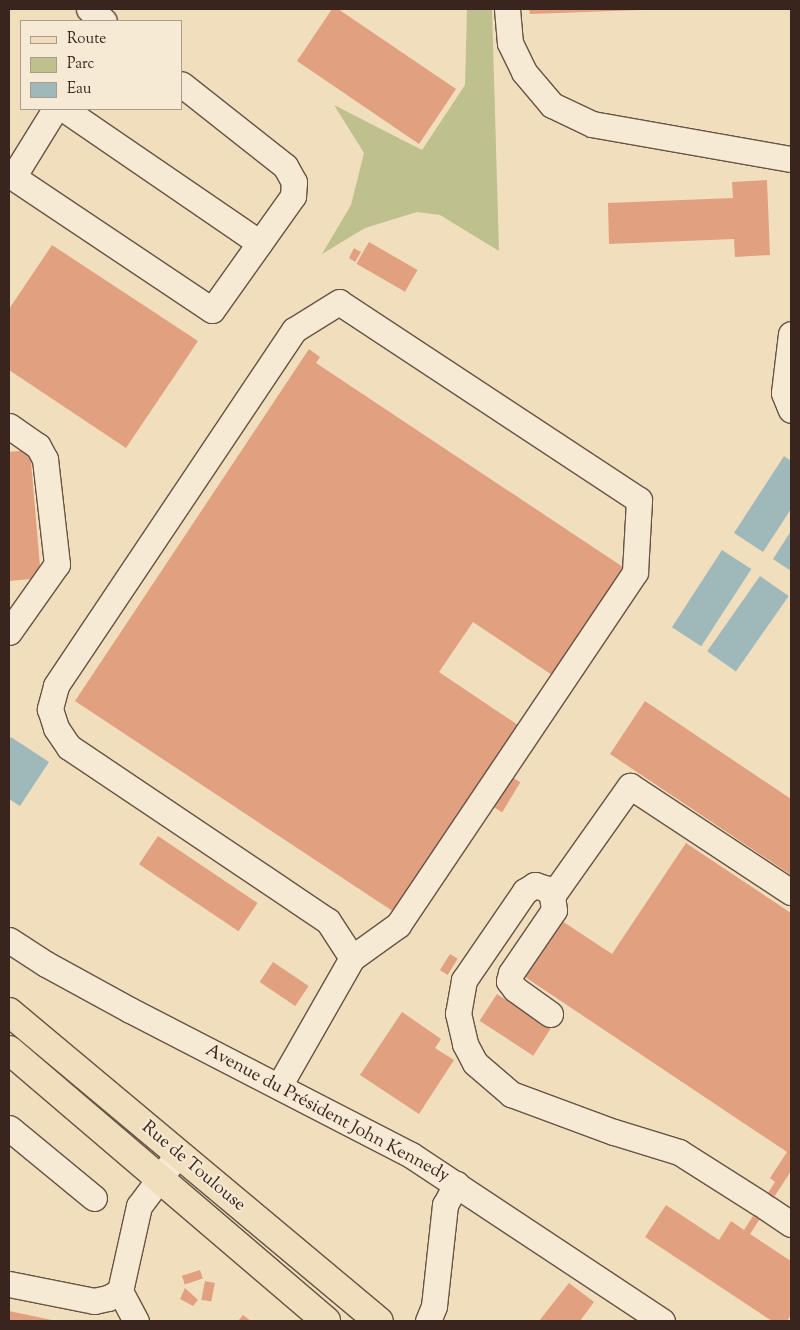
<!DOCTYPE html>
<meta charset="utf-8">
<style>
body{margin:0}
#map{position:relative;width:800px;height:1330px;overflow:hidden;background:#f1debd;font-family:"Sorts Mill Goudy",serif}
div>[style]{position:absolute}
.green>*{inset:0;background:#bec08e}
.water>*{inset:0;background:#9fb9bb;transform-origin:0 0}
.building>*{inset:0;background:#e1a080;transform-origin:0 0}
.roads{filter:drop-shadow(1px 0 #675345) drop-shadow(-1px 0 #675345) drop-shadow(0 1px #675345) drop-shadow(0 -1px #675345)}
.minor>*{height:25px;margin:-12.5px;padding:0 12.5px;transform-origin:12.5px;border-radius:12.5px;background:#f6ead4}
.major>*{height:28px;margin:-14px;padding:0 14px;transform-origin:14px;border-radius:14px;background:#f1debd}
span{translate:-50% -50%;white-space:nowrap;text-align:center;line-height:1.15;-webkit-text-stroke:4.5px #f6ead4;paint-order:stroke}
.street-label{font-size:18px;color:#39251d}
.frame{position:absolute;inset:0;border:10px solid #39251d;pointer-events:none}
.legend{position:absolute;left:20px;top:20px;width:162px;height:90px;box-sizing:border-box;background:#f6ead4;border:1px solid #aa9b8b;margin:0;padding:6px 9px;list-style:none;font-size:15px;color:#39251d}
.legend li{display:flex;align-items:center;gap:10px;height:25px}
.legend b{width:25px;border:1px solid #aa9b8b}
</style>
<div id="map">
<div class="green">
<i style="clip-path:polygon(467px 9px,492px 9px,499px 251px,440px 215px,417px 212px,365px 228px,322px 254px,351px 205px,364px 153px,334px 105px,422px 150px,465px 85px)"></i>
</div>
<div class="water">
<i style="clip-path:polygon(784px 456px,791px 461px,791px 509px,763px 552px,734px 533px)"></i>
<i style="clip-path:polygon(791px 531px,791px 571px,773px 559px)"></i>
<i style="left:722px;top:550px;width:35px;height:92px;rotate:33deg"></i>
<i style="left:760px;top:576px;width:35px;height:92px;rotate:35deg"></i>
<i style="clip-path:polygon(11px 737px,49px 762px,20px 806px,9px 799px,9px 741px)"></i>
</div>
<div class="building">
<i style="clip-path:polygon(332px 9px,338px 9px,456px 89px,419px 144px,297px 61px)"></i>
<i style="clip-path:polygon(529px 9px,641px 9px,641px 10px,530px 14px)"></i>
<i style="clip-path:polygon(767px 180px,770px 255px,735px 257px,734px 239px,609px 244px,608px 203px,733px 198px,732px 182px)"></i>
<i style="left:369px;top:242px;width:56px;height:25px;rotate:30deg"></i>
<i style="clip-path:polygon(52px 245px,198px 341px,126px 448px,9px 370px,9px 309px)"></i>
<i style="clip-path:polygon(354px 248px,361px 252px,355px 262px,349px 258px)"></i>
<i style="clip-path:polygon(309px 349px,320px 357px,316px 363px,623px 567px,552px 675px,473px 622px,439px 672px,518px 725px,394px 912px,75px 701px)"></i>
<i style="clip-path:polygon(30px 450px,41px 578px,9px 581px,9px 452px)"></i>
<i style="clip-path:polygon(645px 701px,791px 799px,791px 875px,610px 754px)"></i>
<i style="left:510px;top:776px;width:12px;height:35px;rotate:31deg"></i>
<i style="left:158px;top:836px;width:120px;height:34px;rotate:34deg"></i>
<i style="clip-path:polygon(686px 843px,791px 913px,791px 1171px,750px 1234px,791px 1261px,791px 1315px,787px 1321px,772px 1321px,645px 1237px,666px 1205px,719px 1240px,731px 1221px,744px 1230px,775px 1182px,770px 1178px,787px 1152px,522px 975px,559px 919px,612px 954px)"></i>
<i style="left:450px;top:954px;width:9px;height:19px;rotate:32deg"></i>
<i style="left:273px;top:962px;width:43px;height:24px;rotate:34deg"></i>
<i style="left:497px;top:994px;width:64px;height:32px;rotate:33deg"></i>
<i style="clip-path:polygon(402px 1012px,441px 1039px,435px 1048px,454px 1060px,419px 1114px,360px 1075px)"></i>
<i style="left:200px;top:1270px;width:9px;height:19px;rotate:72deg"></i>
<i style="left:205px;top:1281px;width:10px;height:19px;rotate:11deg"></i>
<i style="clip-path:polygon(569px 1283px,594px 1302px,580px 1321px,539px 1321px)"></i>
<i style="clip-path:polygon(185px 1288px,198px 1300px,193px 1306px,180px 1299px)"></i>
<i style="clip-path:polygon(9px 1311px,52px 1320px,52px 1321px,9px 1321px)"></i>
<i style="clip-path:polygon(243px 1315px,251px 1321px,238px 1321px)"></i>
</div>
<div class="roads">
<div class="minor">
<i style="left:89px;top:9px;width:19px;rotate:39deg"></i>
<i style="left:507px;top:9px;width:34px;rotate:85deg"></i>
<i style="left:510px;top:43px;width:32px;rotate:64deg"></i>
<i style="left:524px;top:72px;width:43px;rotate:49.7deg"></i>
<i style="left:552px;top:105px;width:44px;rotate:25.4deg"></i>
<i style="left:592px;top:124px;width:202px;rotate:10deg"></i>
<i style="left:55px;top:109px;width:80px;rotate:121.7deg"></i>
<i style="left:13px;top:177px;width:239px;rotate:33.8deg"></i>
<i style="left:212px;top:310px;width:140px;rotate:-54.6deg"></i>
<i style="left:293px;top:196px;width:14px;rotate:-86deg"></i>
<i style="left:294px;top:182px;width:18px;rotate:-119deg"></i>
<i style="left:285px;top:166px;width:132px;rotate:-141.7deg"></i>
<i style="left:64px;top:109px;width:237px;rotate:34.4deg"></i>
<i style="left:791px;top:334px;width:59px;rotate:96.8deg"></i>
<i style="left:784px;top:393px;width:18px;rotate:68deg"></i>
<i style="left:9px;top:426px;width:35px;rotate:35deg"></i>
<i style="left:38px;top:446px;width:15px;rotate:62deg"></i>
<i style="left:45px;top:459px;width:106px;rotate:83.5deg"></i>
<i style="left:57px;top:564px;width:83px;rotate:125.2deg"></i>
<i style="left:552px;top:896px;width:135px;rotate:-54.7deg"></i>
<i style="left:630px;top:786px;width:193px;rotate:33.4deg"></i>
<i style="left:9px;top:940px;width:44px;rotate:33deg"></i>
<i style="left:46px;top:964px;width:96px;rotate:28.7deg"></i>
<i style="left:130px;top:1010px;width:316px;rotate:27.3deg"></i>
<i style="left:411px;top:1155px;width:301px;rotate:33.5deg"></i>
<i style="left:550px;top:1014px;width:43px;rotate:-144.5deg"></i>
<i style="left:515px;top:989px;width:10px;rotate:-127deg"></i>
<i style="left:509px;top:981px;width:8px;rotate:-76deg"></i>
<i style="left:511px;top:973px;width:76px;rotate:-55.7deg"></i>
<i style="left:554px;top:910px;width:14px;rotate:-98deg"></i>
<i style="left:552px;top:896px;width:9px;rotate:-126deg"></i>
<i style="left:547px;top:889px;width:13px;rotate:-162deg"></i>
<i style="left:535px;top:885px;width:12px;rotate:149deg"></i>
<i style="left:525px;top:891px;width:108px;rotate:124.4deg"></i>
<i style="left:464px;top:980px;width:34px;rotate:100deg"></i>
<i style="left:458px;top:1013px;width:32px;rotate:77deg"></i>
<i style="left:465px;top:1044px;width:21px;rotate:62deg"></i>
<i style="left:475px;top:1063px;width:48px;rotate:40.7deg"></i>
<i style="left:511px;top:1094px;width:110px;rotate:20.3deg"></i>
<i style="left:614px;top:1132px;width:68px;rotate:17.1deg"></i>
<i style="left:679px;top:1152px;width:97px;rotate:32.4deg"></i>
<i style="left:279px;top:1086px;width:147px;rotate:-60.3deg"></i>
<i style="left:352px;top:958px;width:57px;rotate:-35.7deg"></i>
<i style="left:398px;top:925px;width:425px;rotate:-56.1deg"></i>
<i style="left:635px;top:572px;width:72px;rotate:-86.8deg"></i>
<i style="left:639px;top:500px;width:359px;rotate:-146.6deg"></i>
<i style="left:339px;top:302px;width:53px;rotate:148.1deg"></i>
<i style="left:294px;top:330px;width:428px;rotate:123.8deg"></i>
<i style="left:56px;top:686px;width:24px;rotate:105deg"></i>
<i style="left:50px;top:709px;width:20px;rotate:72deg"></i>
<i style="left:56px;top:728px;width:23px;rotate:56deg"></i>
<i style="left:69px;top:747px;width:312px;rotate:33.9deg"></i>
<i style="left:328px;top:921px;width:44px;rotate:57deg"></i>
<i style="left:9px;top:1128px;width:110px;rotate:39.5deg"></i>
<i style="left:767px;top:1208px;width:29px;rotate:34deg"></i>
<i style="left:9px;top:1284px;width:87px;rotate:11.3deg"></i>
<i style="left:94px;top:1301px;width:14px;rotate:-12deg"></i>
<i style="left:108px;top:1298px;width:14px;rotate:-30deg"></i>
<i style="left:120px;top:1291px;width:87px;rotate:-77.4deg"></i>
<i style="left:139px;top:1206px;width:64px;rotate:-53.3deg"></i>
<i style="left:120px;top:1291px;width:34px;rotate:62deg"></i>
<i style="left:428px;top:1321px;width:16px;rotate:-68deg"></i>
<i style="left:434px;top:1306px;width:102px;rotate:-83.8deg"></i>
<i style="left:445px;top:1205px;width:24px;rotate:-62deg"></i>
</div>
<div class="major">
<i style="left:9px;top:1012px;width:482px;rotate:39.9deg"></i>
<i style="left:9px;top:1050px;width:417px;rotate:40.5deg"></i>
</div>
</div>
<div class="street-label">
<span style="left:327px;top:1114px;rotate:28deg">Avenue du Président John Kennedy</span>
<span style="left:193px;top:1167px;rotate:40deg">Rue de Toulouse</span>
</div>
<div class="frame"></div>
<ul class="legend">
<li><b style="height:6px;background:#f1debd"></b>Route</li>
<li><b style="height:14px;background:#bec08e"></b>Parc</li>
<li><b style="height:14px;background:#9fb9bb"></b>Eau</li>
</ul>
</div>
